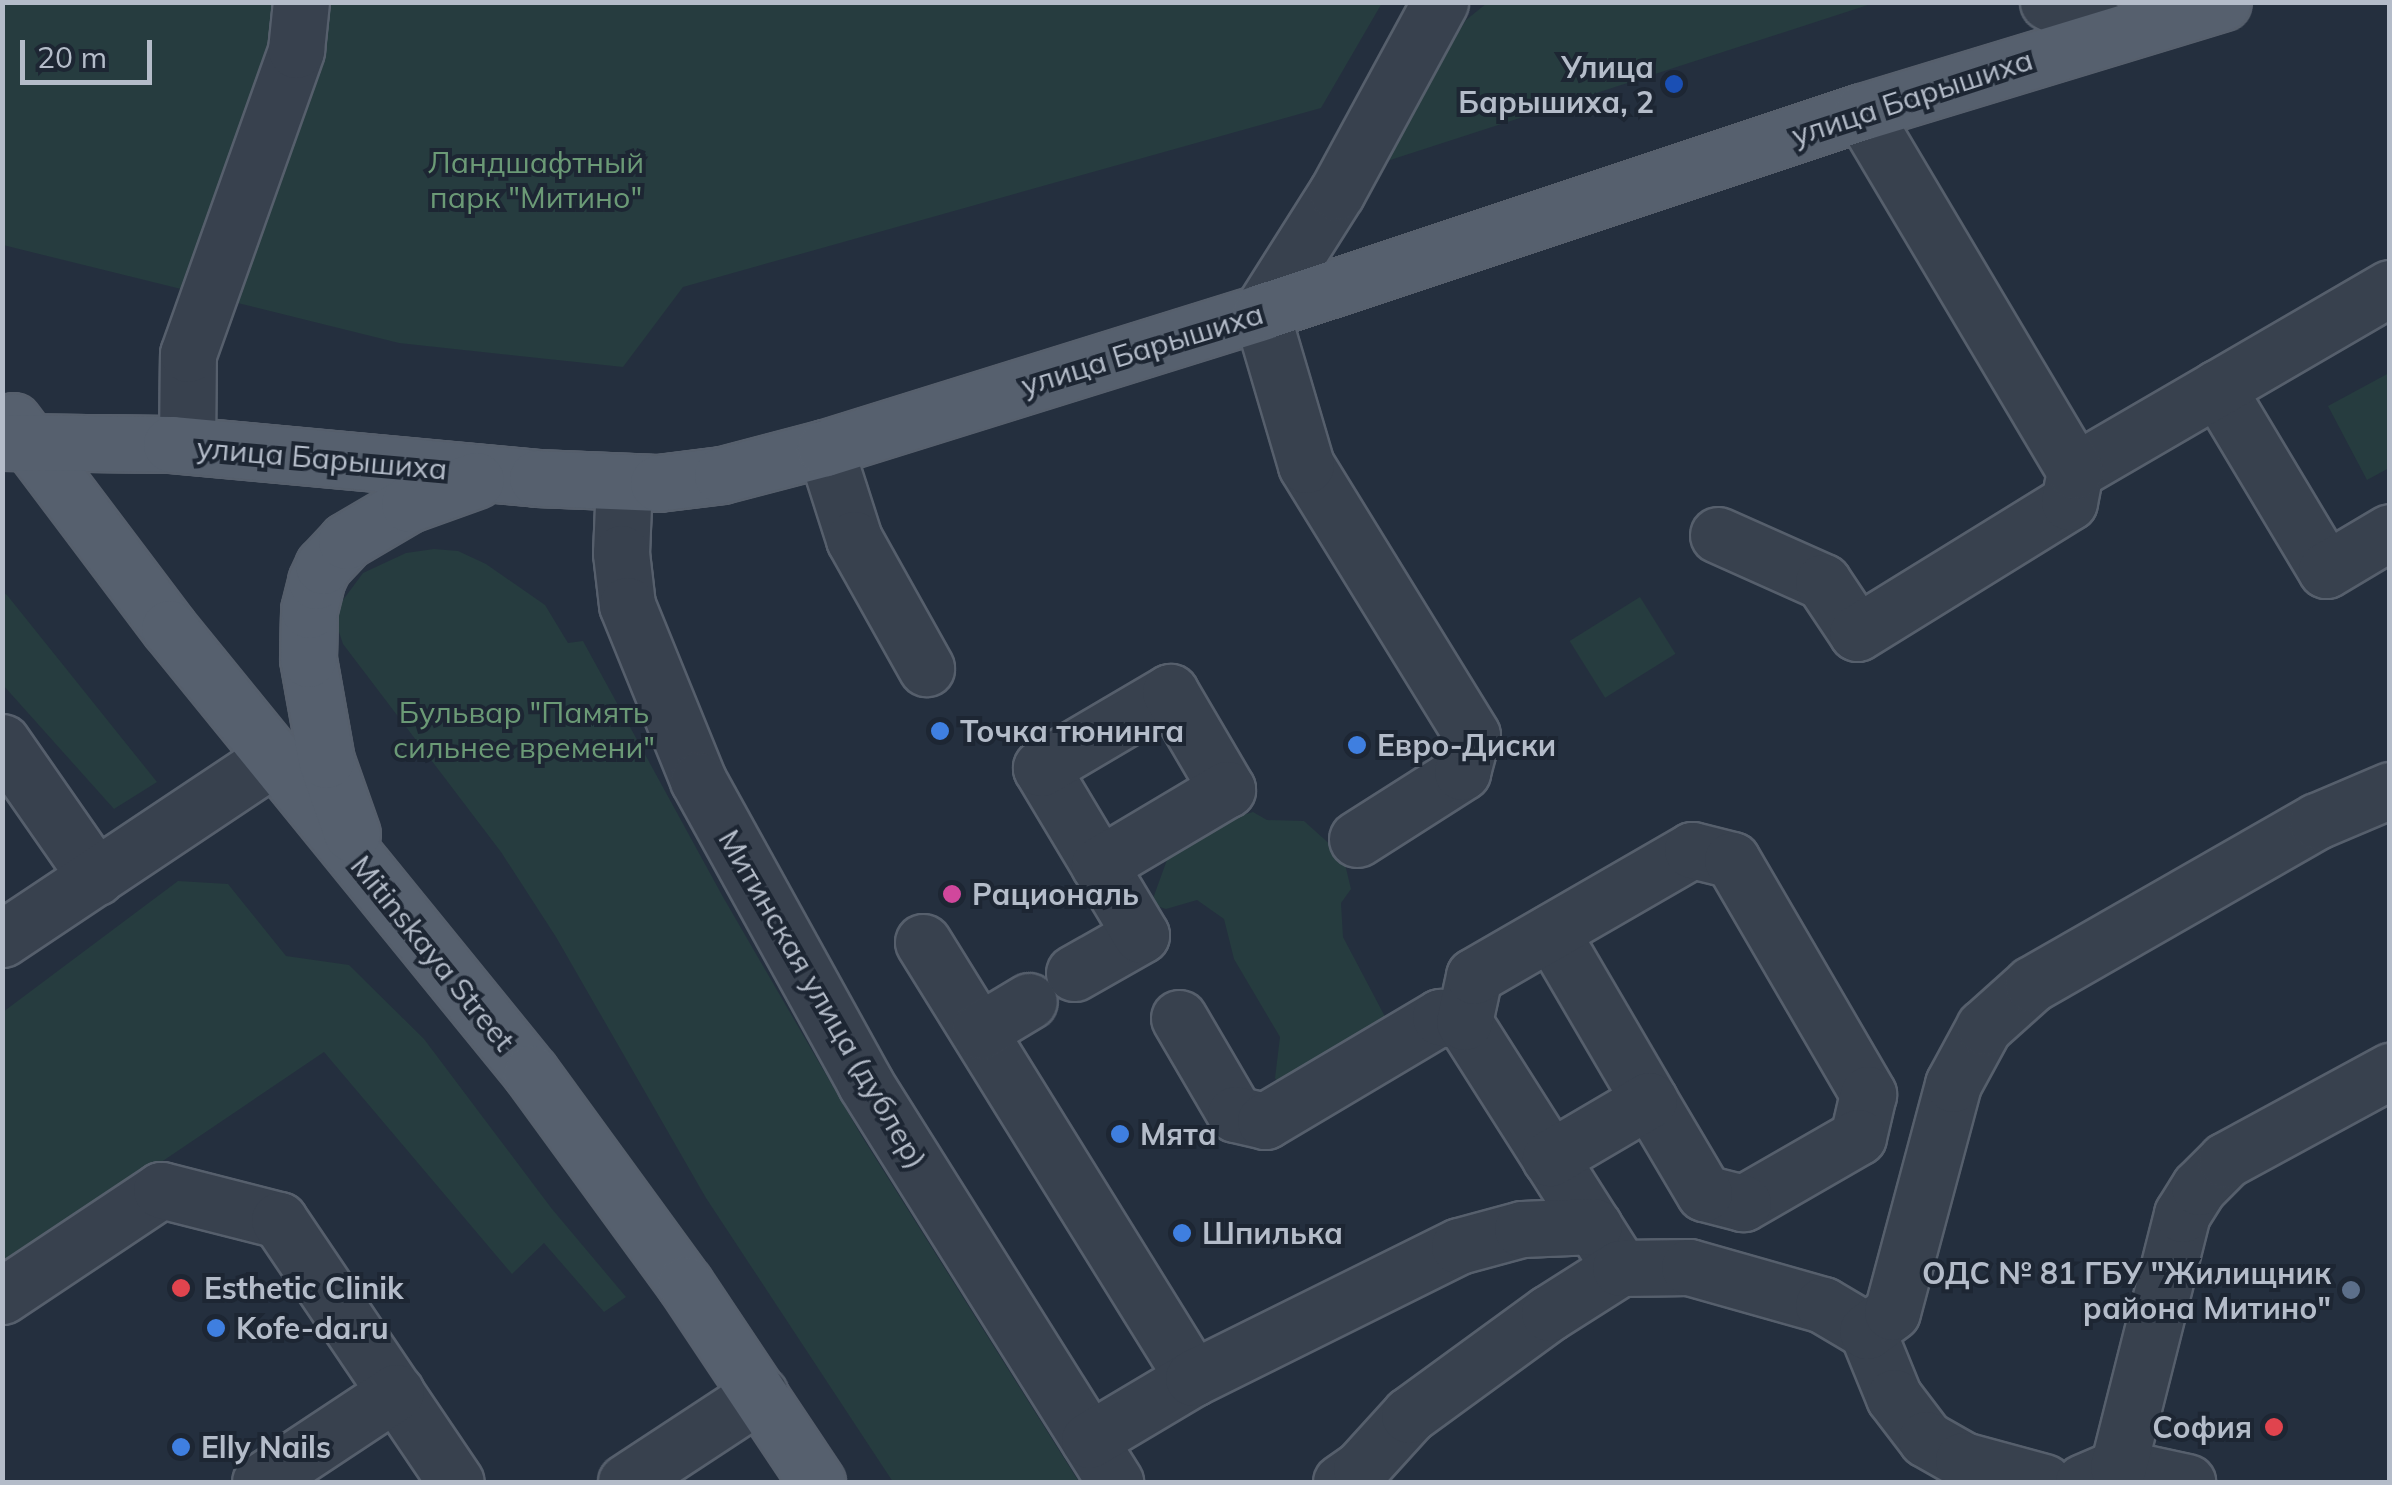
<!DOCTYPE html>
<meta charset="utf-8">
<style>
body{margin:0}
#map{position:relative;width:2392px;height:1485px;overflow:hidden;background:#242f3e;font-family:Mulish,sans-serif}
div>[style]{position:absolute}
.green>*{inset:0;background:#263c3f;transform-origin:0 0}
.roads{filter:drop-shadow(2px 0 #565f6c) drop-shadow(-2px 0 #565f6c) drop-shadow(0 2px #565f6c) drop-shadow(0 -2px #565f6c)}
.minor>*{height:55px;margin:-27.5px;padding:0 27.5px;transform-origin:27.5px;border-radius:27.5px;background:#38414e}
.major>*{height:55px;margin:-27.5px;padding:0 27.5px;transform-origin:27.5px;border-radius:27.5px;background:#56606e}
.dots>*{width:28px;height:28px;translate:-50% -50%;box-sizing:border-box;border:5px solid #1d2633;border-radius:50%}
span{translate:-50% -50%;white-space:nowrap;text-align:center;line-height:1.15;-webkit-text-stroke:8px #1d2633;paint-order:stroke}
.poi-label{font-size:30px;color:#b4bcc9;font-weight:700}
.right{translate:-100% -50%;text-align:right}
.left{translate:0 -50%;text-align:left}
.street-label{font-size:30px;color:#b4bcc9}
.park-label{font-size:30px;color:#6b9a76}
.frame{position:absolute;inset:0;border:5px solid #b4bcc9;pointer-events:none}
.scale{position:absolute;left:20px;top:40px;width:132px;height:45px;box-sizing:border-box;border:5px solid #b4bcc9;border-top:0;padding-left:12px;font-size:30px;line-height:35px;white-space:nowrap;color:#b4bcc9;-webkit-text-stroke:8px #1d2633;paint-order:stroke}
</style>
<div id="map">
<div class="green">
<i style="clip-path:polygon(3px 3px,1382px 3px,1321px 108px,683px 287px,623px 367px,399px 343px,3px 245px)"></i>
<i style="clip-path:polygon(1487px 3px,1874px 3px,1381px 163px,1466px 20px)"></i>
<i style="clip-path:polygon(2389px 373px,2389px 468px,2367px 480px,2328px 406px)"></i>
<i style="clip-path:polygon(434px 549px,458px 551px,486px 564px,545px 605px,568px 643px,583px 641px,723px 897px,861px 1135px,1079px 1482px,893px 1482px,706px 1198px,556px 937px,501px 852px,343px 644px,337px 626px,340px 604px,363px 573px,406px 553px)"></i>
<i style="clip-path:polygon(3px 592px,7px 595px,157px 782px,114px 809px,3px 685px)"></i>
<i style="left:1640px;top:597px;width:67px;height:83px;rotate:58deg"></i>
<i style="clip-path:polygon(1253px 812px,1267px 820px,1304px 821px,1343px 856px,1351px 889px,1341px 903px,1343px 937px,1391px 1028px,1283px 1092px,1275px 1078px,1280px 1037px,1234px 959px,1224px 919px,1197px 900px,1166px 909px,1151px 904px,1168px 857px,1230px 819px)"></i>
<i style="clip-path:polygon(178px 881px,228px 884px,286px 956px,349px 965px,424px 1039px,552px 1209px,626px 1297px,604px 1312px,544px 1243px,512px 1274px,324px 1052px,3px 1269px,3px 1012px)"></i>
</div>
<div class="roads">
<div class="minor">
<i style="left:2048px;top:2px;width:70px;rotate:26.2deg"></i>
<i style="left:2217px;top:388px;width:212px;rotate:59.1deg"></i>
<i style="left:2326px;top:570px;width:74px;rotate:-30.7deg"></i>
<i style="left:187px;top:445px;width:91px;rotate:-89.4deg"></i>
<i style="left:188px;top:354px;width:323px;rotate:-70.4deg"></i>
<i style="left:296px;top:50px;width:48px;rotate:-84.1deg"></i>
<i style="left:825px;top:448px;width:96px;rotate:72.3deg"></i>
<i style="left:854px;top:539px;width:148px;rotate:60.8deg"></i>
<i style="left:2075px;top:471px;width:364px;rotate:-30.2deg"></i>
<i style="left:624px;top:482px;width:71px;rotate:92.4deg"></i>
<i style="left:621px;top:553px;width:52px;rotate:83.4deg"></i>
<i style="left:627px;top:605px;width:189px;rotate:67.9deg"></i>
<i style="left:698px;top:780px;width:346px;rotate:61.1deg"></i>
<i style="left:865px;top:1083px;width:471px;rotate:57.9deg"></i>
<i style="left:1718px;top:535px;width:115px;rotate:24.1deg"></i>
<i style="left:1823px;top:582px;width:61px;rotate:56.3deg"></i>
<i style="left:1857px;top:633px;width:249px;rotate:-31.7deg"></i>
<i style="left:2069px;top:502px;width:32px;rotate:-79deg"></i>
<i style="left:2075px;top:471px;width:417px;rotate:-120.7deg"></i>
<i style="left:2px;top:742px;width:165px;rotate:55.2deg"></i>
<i style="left:1357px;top:839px;width:125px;rotate:-32.5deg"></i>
<i style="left:1462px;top:772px;width:38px;rotate:-75deg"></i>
<i style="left:1472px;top:735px;width:317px;rotate:-121.6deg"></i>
<i style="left:1306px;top:465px;width:159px;rotate:-106.4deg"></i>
<i style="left:1261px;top:312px;width:142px;rotate:-57.7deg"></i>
<i style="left:1337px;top:192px;width:216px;rotate:-61.5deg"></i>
<i style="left:1551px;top:932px;width:194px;rotate:59.7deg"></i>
<i style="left:2px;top:939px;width:326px;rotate:-33.7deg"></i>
<i style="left:923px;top:942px;width:513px;rotate:58.23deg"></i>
<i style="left:1074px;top:973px;width:77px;rotate:-29.6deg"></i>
<i style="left:1141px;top:935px;width:195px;rotate:-120.9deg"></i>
<i style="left:1041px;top:768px;width:150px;rotate:-30.5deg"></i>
<i style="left:1170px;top:692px;width:113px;rotate:59.6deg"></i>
<i style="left:1227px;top:789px;width:149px;rotate:149.3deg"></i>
<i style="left:1179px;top:1018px;width:111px;rotate:59.7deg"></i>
<i style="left:1235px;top:1114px;width:31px;rotate:13deg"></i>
<i style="left:1265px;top:1121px;width:204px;rotate:-30.7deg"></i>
<i style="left:1440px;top:1017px;width:25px;rotate:12deg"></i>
<i style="left:1464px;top:1022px;width:291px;rotate:57.6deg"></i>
<i style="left:1464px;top:1022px;width:47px;rotate:-77.7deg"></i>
<i style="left:1474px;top:976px;width:252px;rotate:-30deg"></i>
<i style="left:1692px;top:850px;width:41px;rotate:14deg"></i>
<i style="left:1732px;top:860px;width:271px;rotate:59.8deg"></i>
<i style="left:1868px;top:1094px;width:44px;rotate:103.1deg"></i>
<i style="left:1858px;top:1137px;width:133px;rotate:150.1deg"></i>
<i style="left:1743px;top:1203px;width:40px;rotate:-165.6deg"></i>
<i style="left:1704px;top:1193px;width:108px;rotate:-120.6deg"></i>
<i style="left:1649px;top:1100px;width:115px;rotate:149.6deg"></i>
<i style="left:979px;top:1031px;width:58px;rotate:-31deg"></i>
<i style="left:2px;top:1296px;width:191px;rotate:-33.7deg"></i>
<i style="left:161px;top:1190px;width:122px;rotate:14.3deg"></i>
<i style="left:279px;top:1220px;width:316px;rotate:56deg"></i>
<i style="left:1867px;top:1331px;width:71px;rotate:67.8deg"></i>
<i style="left:1894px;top:1397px;width:53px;rotate:52.7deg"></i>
<i style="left:1926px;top:1439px;width:43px;rotate:29.6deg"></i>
<i style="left:1963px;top:1460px;width:84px;rotate:15.2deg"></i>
<i style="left:1089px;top:1440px;width:121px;rotate:-30.8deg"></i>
<i style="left:1193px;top:1378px;width:297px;rotate:-26.4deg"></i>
<i style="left:1459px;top:1246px;width:65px;rotate:-15.1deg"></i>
<i style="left:1522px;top:1229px;width:72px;rotate:-2.4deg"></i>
<i style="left:2118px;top:1467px;width:71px;rotate:12.3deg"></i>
<i style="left:260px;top:1482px;width:163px;rotate:-33.5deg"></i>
<i style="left:626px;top:1482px;width:160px;rotate:-33.3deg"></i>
<i style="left:1341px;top:1482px;width:24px;rotate:-35deg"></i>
<i style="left:1361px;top:1468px;width:72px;rotate:-47.8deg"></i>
<i style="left:1409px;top:1415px;width:173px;rotate:-36.1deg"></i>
<i style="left:1549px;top:1313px;width:84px;rotate:-32.4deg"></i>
<i style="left:1620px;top:1268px;width:69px;rotate:-0.8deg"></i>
<i style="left:1689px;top:1267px;width:139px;rotate:15.8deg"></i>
<i style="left:1823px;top:1305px;width:51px;rotate:30.6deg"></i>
<i style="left:1867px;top:1331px;width:31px;rotate:-37deg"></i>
<i style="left:1892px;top:1312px;width:236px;rotate:-75deg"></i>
<i style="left:1953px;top:1084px;width:65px;rotate:-61.5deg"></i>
<i style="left:1984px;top:1027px;width:64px;rotate:-41.9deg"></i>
<i style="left:2032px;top:984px;width:328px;rotate:-29.8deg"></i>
<i style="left:2317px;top:821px;width:79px;rotate:-23deg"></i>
<i style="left:2083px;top:1482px;width:38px;rotate:-23deg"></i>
<i style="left:2118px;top:1467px;width:261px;rotate:-75.8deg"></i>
<i style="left:2182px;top:1214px;width:32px;rotate:-58deg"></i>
<i style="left:2199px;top:1187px;width:38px;rotate:-45deg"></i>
<i style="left:2226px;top:1160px;width:187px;rotate:-28.5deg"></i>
</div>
<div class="major">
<i style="left:13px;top:421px;width:259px;rotate:53deg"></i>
<i style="left:169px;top:628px;width:574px;rotate:50.87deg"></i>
<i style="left:531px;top:1073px;width:261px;rotate:53.9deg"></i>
<i style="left:685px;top:1284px;width:238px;rotate:56.3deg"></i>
<i style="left:2px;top:442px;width:169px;rotate:0.7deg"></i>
<i style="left:171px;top:444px;width:368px;rotate:5.3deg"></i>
<i style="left:537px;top:478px;width:121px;rotate:2.4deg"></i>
<i style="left:658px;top:483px;width:64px;rotate:-7.1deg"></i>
<i style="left:722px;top:475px;width:106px;rotate:-14.7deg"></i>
<i style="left:825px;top:448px;width:457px;rotate:-17.3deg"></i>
<i style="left:1261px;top:312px;width:633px;rotate:-18.41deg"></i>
<i style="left:1862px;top:112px;width:377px;rotate:-16.9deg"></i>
<i style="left:352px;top:834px;width:78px;rotate:-109.4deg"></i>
<i style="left:326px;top:760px;width:103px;rotate:-100.1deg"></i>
<i style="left:308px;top:659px;width:49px;rotate:-88.8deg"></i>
<i style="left:309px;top:610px;width:30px;rotate:-76deg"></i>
<i style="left:316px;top:581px;width:17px;rotate:-65deg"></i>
<i style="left:323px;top:566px;width:34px;rotate:-47deg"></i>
<i style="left:346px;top:541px;width:73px;rotate:-30.4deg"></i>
<i style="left:409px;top:504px;width:71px;rotate:-19.7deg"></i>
</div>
</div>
<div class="dots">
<i style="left:1674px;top:84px;background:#1a4fb4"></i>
<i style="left:940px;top:731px;background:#3f7fe0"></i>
<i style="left:1357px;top:745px;background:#3f7fe0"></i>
<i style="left:952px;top:894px;background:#d1479c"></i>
<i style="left:1120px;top:1134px;background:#3f7fe0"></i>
<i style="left:1182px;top:1233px;background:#3f7fe0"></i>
<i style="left:181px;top:1288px;background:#e0444e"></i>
<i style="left:2351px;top:1290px;background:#5c6f8a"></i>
<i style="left:216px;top:1328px;background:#3f7fe0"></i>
<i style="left:2274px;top:1427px;background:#e0444e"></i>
<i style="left:181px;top:1447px;background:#3f7fe0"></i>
</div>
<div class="poi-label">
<span class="right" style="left:1654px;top:84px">Улица<br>Барышиха, 2</span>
<span class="left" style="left:960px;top:731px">Точка тюнинга</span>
<span class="left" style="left:1377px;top:745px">Евро-Диски</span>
<span class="left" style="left:972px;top:894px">Рациональ</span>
<span class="left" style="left:1140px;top:1134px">Мята</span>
<span class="left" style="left:1202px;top:1233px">Шпилька</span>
<span class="right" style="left:2331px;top:1290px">ОДС № 81 ГБУ "Жилищник<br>района Митино"</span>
<span class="left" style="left:204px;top:1288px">Esthetic Clinik</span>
<span class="left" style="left:236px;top:1328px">Kofe-da.ru</span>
<span class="right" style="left:2252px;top:1427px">София</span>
<span class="left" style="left:201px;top:1447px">Elly Nails</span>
</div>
<div class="street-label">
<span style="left:1912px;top:97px;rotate:-18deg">улица Барышиха</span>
<span style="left:1142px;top:349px;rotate:-17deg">улица Барышиха</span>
<span style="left:322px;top:458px;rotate:5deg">улица Барышиха</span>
<span style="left:433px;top:953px;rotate:51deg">Mitinskaya Street</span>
<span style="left:823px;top:999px;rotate:60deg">Митинская улица (дублер)</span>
</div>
<div class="park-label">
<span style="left:536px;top:179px">Ландшафтный<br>парк "Митино"</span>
<span style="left:524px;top:729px">Бульвар "Память<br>сильнее времени"</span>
</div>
<div class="frame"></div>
<div class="scale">20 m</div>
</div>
